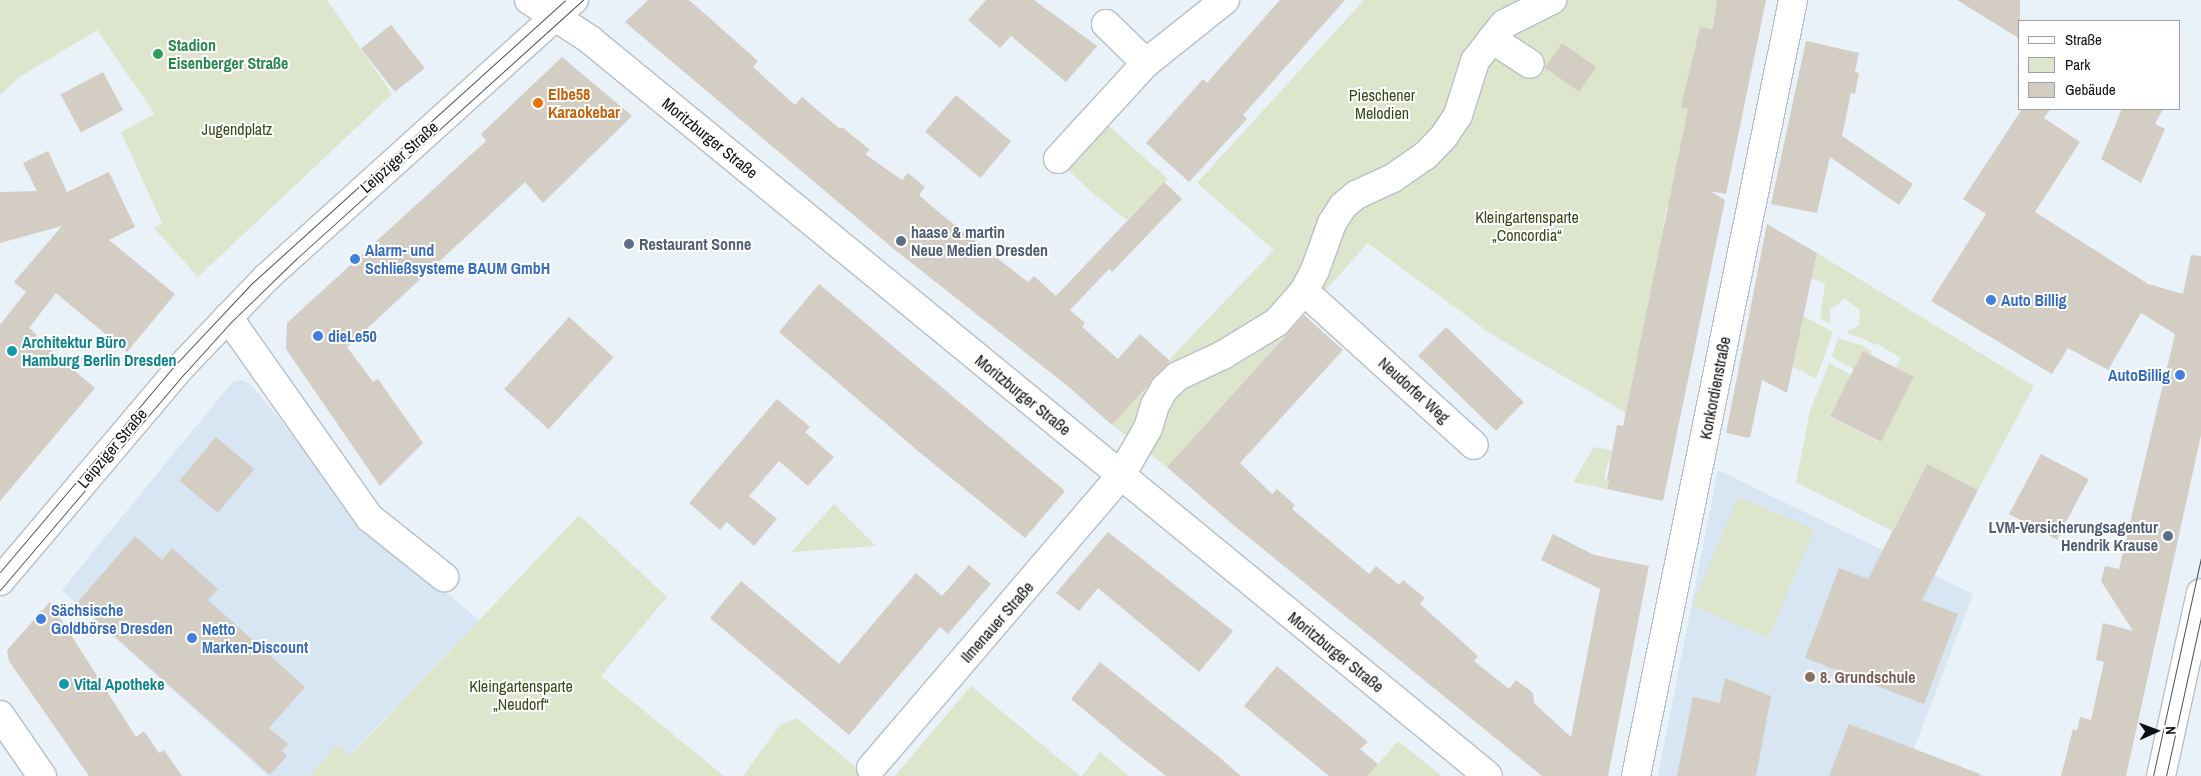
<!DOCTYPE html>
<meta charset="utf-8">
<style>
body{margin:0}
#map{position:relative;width:2201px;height:776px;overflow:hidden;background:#e9f1f9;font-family:"Archivo Narrow",sans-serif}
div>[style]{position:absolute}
.built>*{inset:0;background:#d8e5f2}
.green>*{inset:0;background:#dde6cc;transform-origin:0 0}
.building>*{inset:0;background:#d3cdc4;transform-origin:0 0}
.roads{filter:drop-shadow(1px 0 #b8bfc7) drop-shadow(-1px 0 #b8bfc7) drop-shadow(0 1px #b8bfc7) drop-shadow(0 -1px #b8bfc7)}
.street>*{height:28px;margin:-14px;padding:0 14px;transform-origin:14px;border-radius:14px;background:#fff}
.secondary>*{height:28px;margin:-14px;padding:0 14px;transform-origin:14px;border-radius:14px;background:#fff}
.tram>*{height:1px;margin:-0.5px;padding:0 0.5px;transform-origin:0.5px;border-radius:0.5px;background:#4a4d52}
.dots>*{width:14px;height:14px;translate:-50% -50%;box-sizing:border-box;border:2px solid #fff;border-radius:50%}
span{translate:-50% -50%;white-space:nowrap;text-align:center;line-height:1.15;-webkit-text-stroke:4px #fff;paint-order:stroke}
.leisure-label{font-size:16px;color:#27864d;font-weight:700}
.left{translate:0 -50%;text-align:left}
.food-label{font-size:16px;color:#c56008;font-weight:700}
.park-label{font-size:16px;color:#3a4717}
.street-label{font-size:16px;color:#0e1013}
.service-label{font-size:16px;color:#4e5e75;font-weight:700}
.right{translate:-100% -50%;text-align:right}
.shop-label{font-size:16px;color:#366cbe;font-weight:700}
.culture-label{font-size:16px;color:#0d838f;font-weight:700}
.education-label{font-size:16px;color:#785e54;font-weight:700}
.legend{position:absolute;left:2018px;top:20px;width:162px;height:90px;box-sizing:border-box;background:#fff;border:1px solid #9f9fa1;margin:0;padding:6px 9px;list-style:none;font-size:15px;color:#0e1013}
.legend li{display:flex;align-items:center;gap:10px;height:25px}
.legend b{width:25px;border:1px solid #9f9fa1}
.north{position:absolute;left:2131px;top:706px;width:50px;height:50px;-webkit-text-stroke:4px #fff;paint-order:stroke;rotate:88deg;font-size:14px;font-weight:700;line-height:20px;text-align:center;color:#0e1013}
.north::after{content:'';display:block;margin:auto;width:18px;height:22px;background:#0e1013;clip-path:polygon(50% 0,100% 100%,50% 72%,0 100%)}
</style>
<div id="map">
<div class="built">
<i style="clip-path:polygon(242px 380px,250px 384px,258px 393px,365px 525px,479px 620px,350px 755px,337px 744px,310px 776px,268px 776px,62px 590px,225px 391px,233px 382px)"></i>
<i style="clip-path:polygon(1718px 470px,1973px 594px,1914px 749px,1985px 776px,1658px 776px)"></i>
</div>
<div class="green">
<i style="clip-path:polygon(0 0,327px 0,392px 94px,198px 277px,154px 228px,162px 223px,121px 132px,155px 114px,97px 30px,18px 78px,0 95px)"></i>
<i style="clip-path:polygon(1364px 0,1717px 0,1711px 29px,1700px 27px,1682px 106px,1691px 109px,1676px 207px,1667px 206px,1663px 226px,1672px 228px,1652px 286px,1629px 397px,1635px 418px,1491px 334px,1368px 243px,1167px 467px,1112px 425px,1180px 348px,1274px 250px,1197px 183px)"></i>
<i style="clip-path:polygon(1108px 125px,1168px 179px,1127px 220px,1096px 196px,1067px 169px)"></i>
<i style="clip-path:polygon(1817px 253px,2034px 386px,1978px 490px,1927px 464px,1892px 531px,1796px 482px,1810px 411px,1829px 363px,1851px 375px,1829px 416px,1879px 442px,1895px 368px,1901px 358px,1876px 343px,1875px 345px,1864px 339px,1846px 333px,1859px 325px,1860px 310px,1845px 299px,1830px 309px,1830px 324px,1820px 318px,1825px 284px,1811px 278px)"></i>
<i style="clip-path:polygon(1803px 316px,1833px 332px,1816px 379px,1792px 366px)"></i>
<i style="clip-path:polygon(1838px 338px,1861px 345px,1872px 351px,1870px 355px,1863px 351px,1854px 369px,1832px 357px)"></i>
<i style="clip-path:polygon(1594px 447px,1624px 453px,1622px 465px,1608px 462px,1604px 479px,1609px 480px,1607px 489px,1573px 482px)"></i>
<i style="left:1738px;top:497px;width:83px;height:118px;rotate:23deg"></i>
<i style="clip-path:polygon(834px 504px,876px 546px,791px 552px)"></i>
<i style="clip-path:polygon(579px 515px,667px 597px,601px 676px,724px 776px,310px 776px,337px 744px,351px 755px)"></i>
<i style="clip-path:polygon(971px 686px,1080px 776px,895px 776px)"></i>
<i style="clip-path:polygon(797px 718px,866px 776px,743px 776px,780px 725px)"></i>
<i style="clip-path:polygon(1398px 741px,1442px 776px,1368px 776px)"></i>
<i style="clip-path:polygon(1100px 752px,1129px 776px,1082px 776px)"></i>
</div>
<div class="building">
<i style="clip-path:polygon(648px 0,689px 0,758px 61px,753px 67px,795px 105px,802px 97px,840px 129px,842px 127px,870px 150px,865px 154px,902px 180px,908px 173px,925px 187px,919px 195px,942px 215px,1028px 282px,1034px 276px,1056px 296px,1164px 182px,1182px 199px,1112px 272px,1109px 269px,1070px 310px,1085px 323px,1082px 327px,1118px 359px,1140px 334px,1170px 361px,1112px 425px,1069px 387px,895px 250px,625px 22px)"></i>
<i style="clip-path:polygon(986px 0,1034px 0,1097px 46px,1066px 82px,1011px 36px,1000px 48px,968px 20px)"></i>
<i style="clip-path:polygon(1280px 0,1345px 0,1243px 115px,1247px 119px,1189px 182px,1146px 143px,1203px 79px,1207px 83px)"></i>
<i style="clip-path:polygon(1717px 0,1766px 0,1726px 194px,1710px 191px,1725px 200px,1663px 501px,1607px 489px,1609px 480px,1607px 480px,1617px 425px,1623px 426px,1688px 109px,1681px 107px,1686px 86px,1700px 27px,1712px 29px)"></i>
<i style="clip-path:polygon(1957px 0,2020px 0,2020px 39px)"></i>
<i style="left:391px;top:25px;width:55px;height:38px;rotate:52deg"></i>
<i style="clip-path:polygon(1806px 41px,1859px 53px,1855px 72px,1859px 73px,1855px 94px,1851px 93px,1842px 136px,1913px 184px,1899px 205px,1830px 157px,1817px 213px,1771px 204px)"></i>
<i style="left:1562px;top:43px;width:42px;height:30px;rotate:35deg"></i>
<i style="clip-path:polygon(562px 57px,632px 116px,543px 203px,525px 182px,347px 347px,373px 382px,378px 379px,423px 443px,380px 486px,286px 349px,287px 323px,486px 141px,481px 134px)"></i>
<i style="left:103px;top:72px;width:43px;height:48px;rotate:62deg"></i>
<i style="left:956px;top:95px;width:72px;height:48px;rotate:40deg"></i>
<i style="clip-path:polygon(2022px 109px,2050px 109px,2044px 118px,2080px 142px,2035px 212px,2148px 284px,2183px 294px,2191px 255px,2201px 256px,2201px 435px,2126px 776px,2061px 776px,2073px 729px,2077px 731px,2080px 717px,2091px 720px,2104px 662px,2096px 660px,2103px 623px,2133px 631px,2101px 581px,2105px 566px,2119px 569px,2175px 334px,2141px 313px,2108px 370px,2068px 348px,2052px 374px,1931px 301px,1986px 214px,1963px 199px)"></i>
<i style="clip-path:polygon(2122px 109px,2163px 109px,2155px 124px,2165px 129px,2141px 183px,2101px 159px)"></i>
<i style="clip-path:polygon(48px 151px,67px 192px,109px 172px,135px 227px,109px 240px,175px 294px,127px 352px,56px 293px,29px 328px,37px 335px,35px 337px,95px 388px,0 501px,0 325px,26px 292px,14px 282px,62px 226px,0 243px,0 192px,37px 191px,23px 163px)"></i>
<i style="clip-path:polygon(1767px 224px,1817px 253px,1787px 393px,1762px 380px,1750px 438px,1726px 433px)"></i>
<i style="clip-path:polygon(819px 284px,1065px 491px,1025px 538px,918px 451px,779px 332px)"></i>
<i style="clip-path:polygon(1304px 315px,1343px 350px,1240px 463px,1272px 494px,1277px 489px,1295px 505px,1292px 509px,1369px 574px,1376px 566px,1399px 585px,1403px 580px,1425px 598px,1420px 604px,1478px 656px,1474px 661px,1509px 689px,1516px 680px,1533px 693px,1534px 703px,1571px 737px,1600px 589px,1541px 560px,1553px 534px,1594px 555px,1649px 566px,1608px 776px,1542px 776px,1231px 523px,1167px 467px)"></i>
<i style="left:569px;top:317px;width:60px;height:97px;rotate:42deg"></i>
<i style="left:1446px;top:327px;width:108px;height:40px;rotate:44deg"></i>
<i style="left:1863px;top:351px;width:57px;height:73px;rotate:27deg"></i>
<i style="clip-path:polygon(777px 399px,810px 427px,805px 432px,834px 457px,808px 486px,779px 461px,749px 496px,777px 519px,754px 546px,727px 522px,720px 530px,689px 503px)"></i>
<i style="left:216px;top:437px;width:50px;height:57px;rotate:40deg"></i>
<i style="left:2041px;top:454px;width:54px;height:68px;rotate:28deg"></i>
<i style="clip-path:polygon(1927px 464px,1978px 490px,1922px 600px,1958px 614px,1924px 704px,1805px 658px,1839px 568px,1868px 579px)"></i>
<i style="clip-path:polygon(1108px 532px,1233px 631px,1199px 672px,1098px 588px,1079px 611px,1056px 593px)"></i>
<i style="clip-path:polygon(135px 536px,162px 560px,172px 548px,218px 589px,208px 600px,305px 687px,269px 728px,288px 744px,282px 751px,287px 756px,270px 775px,77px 603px)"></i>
<i style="clip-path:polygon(969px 565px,991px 584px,948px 634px,940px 627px,849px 735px,710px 618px,741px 581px,839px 664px,916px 573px,942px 596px)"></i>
<i style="clip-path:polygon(50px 602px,136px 737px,144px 731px,159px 753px,164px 750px,182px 776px,89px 776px,9px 661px,7px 650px)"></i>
<i style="clip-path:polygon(1100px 662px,1213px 752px,1241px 776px,1166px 776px,1125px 744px,1071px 699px)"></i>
<i style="clip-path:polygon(1277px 666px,1368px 742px,1360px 749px,1378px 764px,1368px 776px,1329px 776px,1244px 706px)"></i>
<i style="clip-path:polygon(1725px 678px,1771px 696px,1756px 776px,1677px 776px,1693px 697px,1720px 703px)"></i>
<i style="clip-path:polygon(1849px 724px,1980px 774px,1979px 776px,1829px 776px)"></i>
</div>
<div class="roads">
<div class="street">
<i style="left:529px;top:0;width:72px;rotate:33deg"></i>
<i style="left:589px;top:39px;width:1162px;rotate:39.34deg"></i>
<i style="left:1106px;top:24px;width:56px;rotate:44.3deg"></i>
<i style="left:1492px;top:39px;width:45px;rotate:33.3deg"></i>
<i style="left:1058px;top:159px;width:130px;rotate:-47.5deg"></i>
<i style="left:1146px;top:63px;width:101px;rotate:-38.6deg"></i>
<i style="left:1304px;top:291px;width:229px;rotate:42.2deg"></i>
<i style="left:228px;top:317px;width:246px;rotate:54.8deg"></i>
<i style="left:370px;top:518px;width:95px;rotate:38.6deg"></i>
<i style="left:0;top:715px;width:74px;rotate:55.5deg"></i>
<i style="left:871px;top:768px;width:385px;rotate:-49.5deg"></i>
<i style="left:1121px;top:475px;width:54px;rotate:-60.1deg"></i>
<i style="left:1148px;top:428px;width:24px;rotate:-73deg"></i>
<i style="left:1155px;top:405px;width:20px;rotate:-60deg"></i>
<i style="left:1165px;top:388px;width:18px;rotate:-43deg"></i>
<i style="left:1178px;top:376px;width:50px;rotate:-25deg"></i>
<i style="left:1223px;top:355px;width:63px;rotate:-31.4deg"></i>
<i style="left:1277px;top:322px;width:41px;rotate:-48.9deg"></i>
<i style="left:1304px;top:291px;width:24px;rotate:-62deg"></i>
<i style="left:1315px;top:270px;width:50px;rotate:-70.1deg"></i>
<i style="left:1332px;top:223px;width:20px;rotate:-57deg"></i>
<i style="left:1343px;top:206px;width:17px;rotate:-40deg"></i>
<i style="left:1356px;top:195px;width:41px;rotate:-24.7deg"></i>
<i style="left:1393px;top:178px;width:39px;rotate:-35deg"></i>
<i style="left:1425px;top:156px;width:28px;rotate:-46deg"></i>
<i style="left:1444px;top:136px;width:25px;rotate:-56deg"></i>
<i style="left:1458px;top:115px;width:57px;rotate:-72.5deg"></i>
<i style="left:1475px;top:61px;width:28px;rotate:-52deg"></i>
<i style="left:1492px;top:39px;width:19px;rotate:-51deg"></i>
<i style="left:1504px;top:24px;width:54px;rotate:-26.6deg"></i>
<i style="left:1636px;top:776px;width:792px;rotate:-78.56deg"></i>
</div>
<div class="secondary">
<i style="left:0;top:581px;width:279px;rotate:-49.8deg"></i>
<i style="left:180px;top:368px;width:124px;rotate:-46.3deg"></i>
<i style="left:266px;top:278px;width:415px;rotate:-42.1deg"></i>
<i style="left:2161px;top:776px;width:187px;rotate:-77.7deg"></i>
</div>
</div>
<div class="tram">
<i style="left:0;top:572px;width:271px;rotate:-49.8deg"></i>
<i style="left:175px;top:365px;width:111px;rotate:-46.8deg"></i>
<i style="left:251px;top:284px;width:423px;rotate:-42.1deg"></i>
<i style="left:0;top:590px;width:285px;rotate:-49.6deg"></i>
<i style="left:185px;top:373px;width:69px;rotate:-48deg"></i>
<i style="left:231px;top:322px;width:91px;rotate:-44.1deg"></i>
<i style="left:296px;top:259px;width:387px;rotate:-42.1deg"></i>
<i style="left:2153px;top:776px;width:224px;rotate:-77.6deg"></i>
<i style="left:2166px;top:776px;width:163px;rotate:-77.6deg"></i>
</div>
<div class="dots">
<i style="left:158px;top:54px;background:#2e9e5b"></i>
<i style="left:538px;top:103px;background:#e8710a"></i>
<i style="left:901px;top:241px;background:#5c6f8a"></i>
<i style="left:629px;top:244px;background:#5c6f8a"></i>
<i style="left:355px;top:259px;background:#3f7fe0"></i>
<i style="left:1991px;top:300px;background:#3f7fe0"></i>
<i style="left:318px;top:336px;background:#3f7fe0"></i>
<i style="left:12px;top:351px;background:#0f9aa8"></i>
<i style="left:2180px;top:375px;background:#3f7fe0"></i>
<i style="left:2168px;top:536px;background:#5c6f8a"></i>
<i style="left:41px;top:619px;background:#3f7fe0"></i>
<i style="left:192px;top:638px;background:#3f7fe0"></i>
<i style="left:1810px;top:677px;background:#8d6e63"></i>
<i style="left:64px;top:684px;background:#0f9aa8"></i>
</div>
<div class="leisure-label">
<span class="left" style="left:168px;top:54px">Stadion<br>Eisenberger Straße</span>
</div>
<div class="food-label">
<span class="left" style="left:548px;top:103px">Elbe58<br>Karaokebar</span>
</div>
<div class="park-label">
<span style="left:1382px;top:104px">Pieschener<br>Melodien</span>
<span style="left:237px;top:129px">Jugendplatz</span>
<span style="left:1527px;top:226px">Kleingartensparte<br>„Concordia“</span>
<span style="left:521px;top:695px">Kleingartensparte<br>„Neudorf“</span>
</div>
<div class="street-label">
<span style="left:710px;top:138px;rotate:39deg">Moritzburger Straße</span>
<span style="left:399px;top:157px;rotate:-42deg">Leipziger Straße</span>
<span style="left:1715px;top:388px;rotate:-79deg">Konkordienstraße</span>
<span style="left:1414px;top:390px;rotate:42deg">Neudorfer Weg</span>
<span style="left:1023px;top:395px;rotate:39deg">Moritzburger Straße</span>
<span style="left:112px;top:448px;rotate:-50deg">Leipziger Straße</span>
<span style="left:997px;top:622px;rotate:-49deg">Ilmenauer Straße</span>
<span style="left:1336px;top:652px;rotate:39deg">Moritzburger Straße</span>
</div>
<div class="service-label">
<span class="left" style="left:911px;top:241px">haase &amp; martin<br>Neue Medien Dresden</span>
<span class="left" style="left:639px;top:244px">Restaurant Sonne</span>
<span class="right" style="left:2158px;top:536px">LVM-Versicherungsagentur<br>Hendrik Krause</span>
</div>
<div class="shop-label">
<span class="left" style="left:365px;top:259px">Alarm- und<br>Schließsysteme BAUM GmbH</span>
<span class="left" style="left:2001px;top:300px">Auto Billig</span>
<span class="left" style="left:328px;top:336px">dieLe50</span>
<span class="right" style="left:2170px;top:375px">AutoBillig</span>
<span class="left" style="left:51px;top:619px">Sächsische<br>Goldbörse Dresden</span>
<span class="left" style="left:202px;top:638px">Netto<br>Marken-Discount</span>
</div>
<div class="culture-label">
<span class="left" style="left:22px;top:351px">Architektur Büro<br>Hamburg Berlin Dresden</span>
<span class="left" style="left:74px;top:684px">Vital Apotheke</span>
</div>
<div class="education-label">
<span class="left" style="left:1820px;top:677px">8. Grundschule</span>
</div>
<ul class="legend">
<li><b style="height:6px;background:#fff"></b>Straße</li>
<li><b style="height:14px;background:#dde6cc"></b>Park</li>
<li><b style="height:14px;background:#d3cdc4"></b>Gebäude</li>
</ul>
<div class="north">N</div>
</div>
